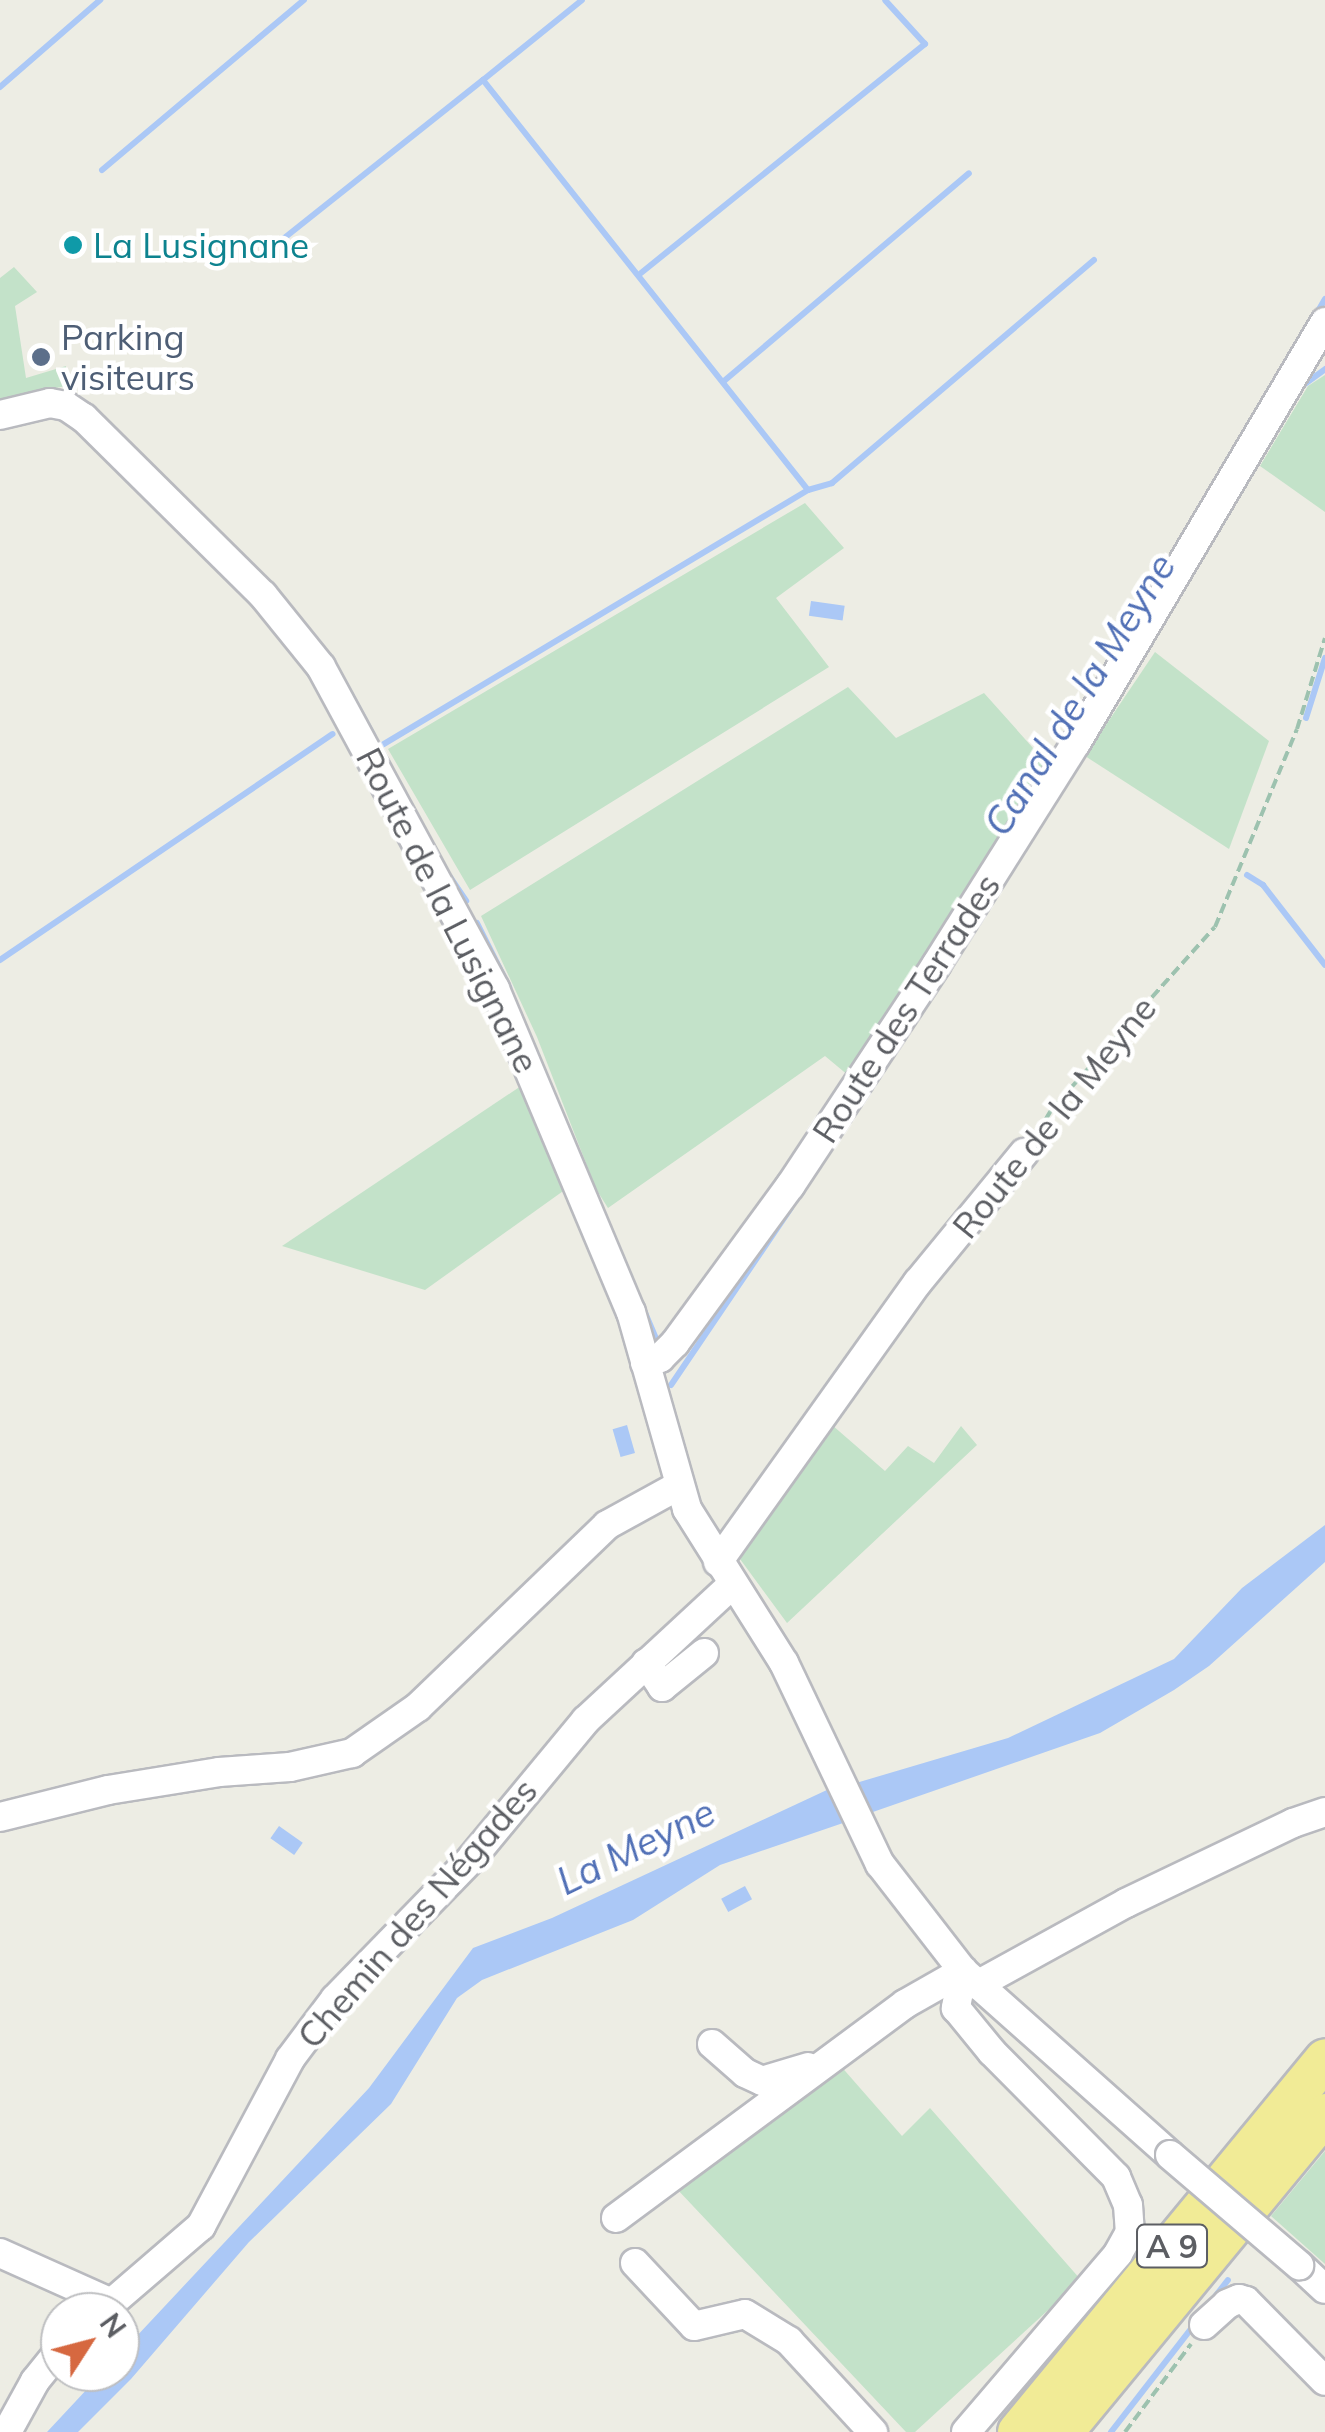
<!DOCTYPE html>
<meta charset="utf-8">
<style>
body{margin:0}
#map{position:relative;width:1325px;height:2432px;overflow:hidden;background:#edede4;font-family:Mulish,sans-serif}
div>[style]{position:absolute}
.green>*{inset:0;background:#c3e2c9}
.water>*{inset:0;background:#abc8f6;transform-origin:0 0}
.stream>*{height:6px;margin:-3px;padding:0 3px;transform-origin:3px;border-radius:3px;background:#abc8f6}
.path>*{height:4px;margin-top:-2px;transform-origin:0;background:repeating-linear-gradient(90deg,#9dc2af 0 10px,transparent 0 15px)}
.roads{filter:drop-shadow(2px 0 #b9babf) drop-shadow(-2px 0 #b9babf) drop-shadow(0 2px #b9babf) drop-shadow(0 -2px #b9babf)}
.minor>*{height:28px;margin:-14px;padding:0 14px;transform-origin:14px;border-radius:14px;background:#fff}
.highway>*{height:40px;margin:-20px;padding:0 20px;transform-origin:20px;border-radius:20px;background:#f1eb96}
.bridges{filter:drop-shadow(2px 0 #b9babf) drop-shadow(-2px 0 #b9babf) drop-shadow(0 2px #b9babf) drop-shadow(0 -2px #b9babf)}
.minor-bridge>*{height:28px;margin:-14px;padding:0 14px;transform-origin:14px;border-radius:14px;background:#fff}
.dots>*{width:28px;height:28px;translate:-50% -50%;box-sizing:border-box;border:5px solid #fff;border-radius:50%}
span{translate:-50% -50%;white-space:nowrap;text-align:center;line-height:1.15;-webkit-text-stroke:9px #fff;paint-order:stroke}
.shield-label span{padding:2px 8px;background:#fff;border:2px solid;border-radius:8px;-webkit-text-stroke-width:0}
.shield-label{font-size:32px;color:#5c5e63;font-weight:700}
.culture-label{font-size:35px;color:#0d838f}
.left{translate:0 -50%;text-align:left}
.service-label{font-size:35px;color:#4e5e75}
.street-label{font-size:35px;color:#5c5e63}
.water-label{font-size:38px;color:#5170b6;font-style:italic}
.north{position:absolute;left:40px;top:2292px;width:100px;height:100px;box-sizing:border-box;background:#fff;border:2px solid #bebfc1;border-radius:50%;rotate:54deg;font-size:28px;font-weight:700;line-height:40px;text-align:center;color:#5c5e63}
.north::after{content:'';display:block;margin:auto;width:35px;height:45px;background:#d66840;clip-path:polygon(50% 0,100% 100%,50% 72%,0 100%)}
</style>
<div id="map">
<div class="green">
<i style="clip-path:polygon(14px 267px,37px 292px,15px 306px,26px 378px,66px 366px,66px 386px,0 399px,0 278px)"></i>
<i style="clip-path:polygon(1325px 375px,1325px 512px,1260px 466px,1308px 386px)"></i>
<i style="clip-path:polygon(805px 503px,844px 548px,776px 598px,829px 667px,470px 890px,388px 749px)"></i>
<i style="clip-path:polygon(1155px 652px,1269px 741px,1229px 849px,1085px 756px)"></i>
<i style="clip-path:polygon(848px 687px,896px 738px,984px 693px,1050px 767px,849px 1076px,825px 1056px,608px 1208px,596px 1189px,537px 1037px,481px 916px)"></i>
<i style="clip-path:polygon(521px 1086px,566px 1189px,425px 1290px,282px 1246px)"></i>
<i style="clip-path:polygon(832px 1425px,885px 1471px,908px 1446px,934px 1463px,961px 1426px,977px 1445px,787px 1623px,740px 1559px,745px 1545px)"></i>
<i style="clip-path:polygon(839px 2064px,902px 2136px,930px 2108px,1081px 2280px,915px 2432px,906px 2432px,676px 2188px)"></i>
<i style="clip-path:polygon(1325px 2151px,1325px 2264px,1271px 2216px)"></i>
</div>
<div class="water">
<i style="left:811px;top:601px;width:34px;height:15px;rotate:8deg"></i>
<i style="left:627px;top:1425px;width:29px;height:15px;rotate:74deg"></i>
<i style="clip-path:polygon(1325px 1525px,1325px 1562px,1209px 1666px,1174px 1690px,1100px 1733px,870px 1813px,856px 1783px,1008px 1738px,1174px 1659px,1242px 1588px)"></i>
<i style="clip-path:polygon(829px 1789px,846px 1822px,720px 1865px,633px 1920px,482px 1980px,457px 1998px,391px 2104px,249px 2242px,131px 2379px,78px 2432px,47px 2432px,103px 2372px,120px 2372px,120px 2354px,369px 2088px,473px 1948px,552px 1918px)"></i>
<i style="left:279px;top:1826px;width:29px;height:15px;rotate:35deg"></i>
<i style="left:745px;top:1886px;width:15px;height:27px;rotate:62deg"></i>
</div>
<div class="stream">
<i style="left:483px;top:80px;width:127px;rotate:-38.9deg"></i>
<i style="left:0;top:87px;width:133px;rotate:-41deg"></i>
<i style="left:102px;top:170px;width:264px;rotate:-40.1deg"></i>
<i style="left:283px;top:239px;width:256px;rotate:-38.5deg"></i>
<i style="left:483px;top:80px;width:523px;rotate:51.6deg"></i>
<i style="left:808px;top:490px;width:500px;rotate:149.08deg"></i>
<i style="left:641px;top:273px;width:365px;rotate:-38.9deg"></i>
<i style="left:925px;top:44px;width:59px;rotate:-132.3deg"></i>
<i style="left:1318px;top:311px;width:14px;rotate:-60deg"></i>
<i style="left:724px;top:381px;width:321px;rotate:-40.3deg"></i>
<i style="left:1302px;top:386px;width:29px;rotate:-36deg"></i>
<i style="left:808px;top:490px;width:25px;rotate:-16deg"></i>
<i style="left:832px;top:483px;width:344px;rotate:-40.4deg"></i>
<i style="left:338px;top:671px;width:73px;rotate:61.3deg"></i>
<i style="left:1306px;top:718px;width:63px;rotate:-72.4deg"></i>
<i style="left:1247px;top:875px;width:19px;rotate:32deg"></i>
<i style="left:1263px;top:885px;width:101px;rotate:52.2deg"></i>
<i style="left:450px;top:877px;width:29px;rotate:56deg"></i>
<i style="left:477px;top:923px;width:72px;rotate:63.4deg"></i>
<i style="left:0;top:960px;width:402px;rotate:-34.2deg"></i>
<i style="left:643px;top:1308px;width:34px;rotate:67deg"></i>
<i style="left:671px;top:1385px;width:214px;rotate:-55.9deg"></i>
<i style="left:1210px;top:2303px;width:29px;rotate:-52deg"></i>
<i style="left:1111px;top:2432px;width:135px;rotate:-52.2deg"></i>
</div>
<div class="path">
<i style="left:1038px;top:1132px;width:27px;rotate:-59deg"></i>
<i style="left:1052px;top:1109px;width:244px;rotate:-48.2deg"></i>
<i style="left:1215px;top:927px;width:214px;rotate:-67.5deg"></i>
<i style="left:1297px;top:729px;width:95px;rotate:-72.9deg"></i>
<i style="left:1125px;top:2432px;width:110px;rotate:-53.1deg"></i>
</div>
<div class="roads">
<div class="minor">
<i style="left:0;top:415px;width:51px;rotate:-13.5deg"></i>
<i style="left:50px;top:403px;width:16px;rotate:11deg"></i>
<i style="left:66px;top:406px;width:22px;rotate:34deg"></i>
<i style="left:84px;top:418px;width:252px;rotate:44.7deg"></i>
<i style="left:263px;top:595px;width:92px;rotate:51.1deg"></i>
<i style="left:321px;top:667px;width:366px;rotate:61.6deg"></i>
<i style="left:495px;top:989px;width:350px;rotate:67.2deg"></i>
<i style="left:631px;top:1312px;width:205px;rotate:74.1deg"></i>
<i style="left:687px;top:1509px;width:182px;rotate:57.8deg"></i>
<i style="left:784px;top:1663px;width:223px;rotate:64.5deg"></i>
<i style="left:880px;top:1864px;width:135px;rotate:52.2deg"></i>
<i style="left:963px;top:1971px;width:277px;rotate:41.6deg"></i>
<i style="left:645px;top:1363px;width:16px;rotate:-18deg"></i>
<i style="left:660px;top:1358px;width:21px;rotate:-45deg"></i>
<i style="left:675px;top:1343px;width:195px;rotate:-53.8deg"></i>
<i style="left:790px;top:1186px;width:265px;rotate:-56.5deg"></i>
<i style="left:936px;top:965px;width:262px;rotate:-57.8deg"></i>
<i style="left:1076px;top:743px;width:489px;rotate:-59.4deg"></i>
<i style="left:718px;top:1562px;width:344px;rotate:-54.5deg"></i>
<i style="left:918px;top:1282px;width:167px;rotate:-50.6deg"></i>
<i style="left:646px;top:1663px;width:29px;rotate:56deg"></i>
<i style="left:662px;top:1687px;width:54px;rotate:-39deg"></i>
<i style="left:0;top:1817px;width:111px;rotate:-14deg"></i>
<i style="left:108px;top:1790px;width:112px;rotate:-9.2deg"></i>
<i style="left:219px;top:1772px;width:71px;rotate:-4deg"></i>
<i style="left:290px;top:1767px;width:64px;rotate:-12.7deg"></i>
<i style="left:352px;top:1753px;width:80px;rotate:-34.9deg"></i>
<i style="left:418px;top:1707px;width:262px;rotate:-43.9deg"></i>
<i style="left:607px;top:1525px;width:81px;rotate:-28.8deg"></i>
<i style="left:963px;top:1971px;width:38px;rotate:101deg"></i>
<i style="left:956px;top:2008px;width:57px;rotate:50.7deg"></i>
<i style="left:992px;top:2052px;width:176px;rotate:45.2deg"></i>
<i style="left:1116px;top:2177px;width:30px;rotate:67deg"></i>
<i style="left:1128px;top:2205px;width:27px;rotate:86deg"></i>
<i style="left:1130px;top:2232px;width:25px;rotate:119deg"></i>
<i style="left:1118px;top:2254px;width:234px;rotate:130.5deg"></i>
<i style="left:977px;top:1985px;width:170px;rotate:-28.8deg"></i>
<i style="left:1126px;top:1903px;width:185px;rotate:-25.6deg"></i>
<i style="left:1293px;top:1823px;width:34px;rotate:-19deg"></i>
<i style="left:712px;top:2044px;width:44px;rotate:41.3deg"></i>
<i style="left:745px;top:2073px;width:19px;rotate:25deg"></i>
<i style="left:762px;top:2081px;width:48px;rotate:-16.9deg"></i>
<i style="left:616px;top:2218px;width:360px;rotate:-36.5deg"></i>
<i style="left:905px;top:2004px;width:67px;rotate:-29.6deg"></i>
<i style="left:0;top:2253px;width:123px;rotate:24.1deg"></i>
<i style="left:635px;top:2263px;width:86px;rotate:46.9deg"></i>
<i style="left:694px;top:2326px;width:52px;rotate:-13.2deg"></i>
<i style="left:745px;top:2314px;width:52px;rotate:31.5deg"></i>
<i style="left:789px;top:2341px;width:124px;rotate:47.3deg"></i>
<i style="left:1299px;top:2265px;width:35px;rotate:43deg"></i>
<i style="left:101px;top:2312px;width:132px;rotate:-40.7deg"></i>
<i style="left:201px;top:2226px;width:189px;rotate:-61.9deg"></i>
<i style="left:290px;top:2059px;width:75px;rotate:-53.1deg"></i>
<i style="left:335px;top:1999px;width:195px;rotate:-45.8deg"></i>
<i style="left:471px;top:1859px;width:180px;rotate:-50.4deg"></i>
<i style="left:586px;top:1720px;width:199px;rotate:-42.8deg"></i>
<i style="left:1204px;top:2325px;width:31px;rotate:-42deg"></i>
<i style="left:1227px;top:2304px;width:13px;rotate:-23deg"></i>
<i style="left:1239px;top:2299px;width:7px;rotate:16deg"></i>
<i style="left:1246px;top:2301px;width:112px;rotate:45.4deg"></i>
<i style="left:7px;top:2432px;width:58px;rotate:-61.2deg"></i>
<i style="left:35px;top:2381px;width:40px;rotate:-51deg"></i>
</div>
<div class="highway">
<i style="left:1018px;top:2432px;width:483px;rotate:-50.5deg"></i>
<i style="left:1063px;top:2432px;width:412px;rotate:-50.5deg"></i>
</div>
</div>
<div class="bridges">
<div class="minor-bridge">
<i style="left:1170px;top:2155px;width:170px;rotate:40.5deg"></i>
</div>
</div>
<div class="dots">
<i style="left:73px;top:245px;background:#0f9aa8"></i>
<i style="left:41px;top:357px;background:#5c6f8a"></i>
</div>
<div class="shield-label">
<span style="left:1172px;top:2246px">A 9</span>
</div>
<div class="culture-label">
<span class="left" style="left:93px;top:245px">La Lusignane</span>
</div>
<div class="service-label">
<span class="left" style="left:61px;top:357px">Parking<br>visiteurs</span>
</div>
<div class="street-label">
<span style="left:448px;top:910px;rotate:63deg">Route de la Lusignane</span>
<span style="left:906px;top:1008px;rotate:-57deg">Route des Terrades</span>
<span style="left:1054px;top:1117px;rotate:-51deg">Route de la Meyne</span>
<span style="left:417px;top:1913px;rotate:-49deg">Chemin des Négades</span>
</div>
<div class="water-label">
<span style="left:1080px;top:695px;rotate:-58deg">Canal de la Meyne</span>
<span style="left:636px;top:1847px;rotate:-26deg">La Meyne</span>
</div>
<div class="north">N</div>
</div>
